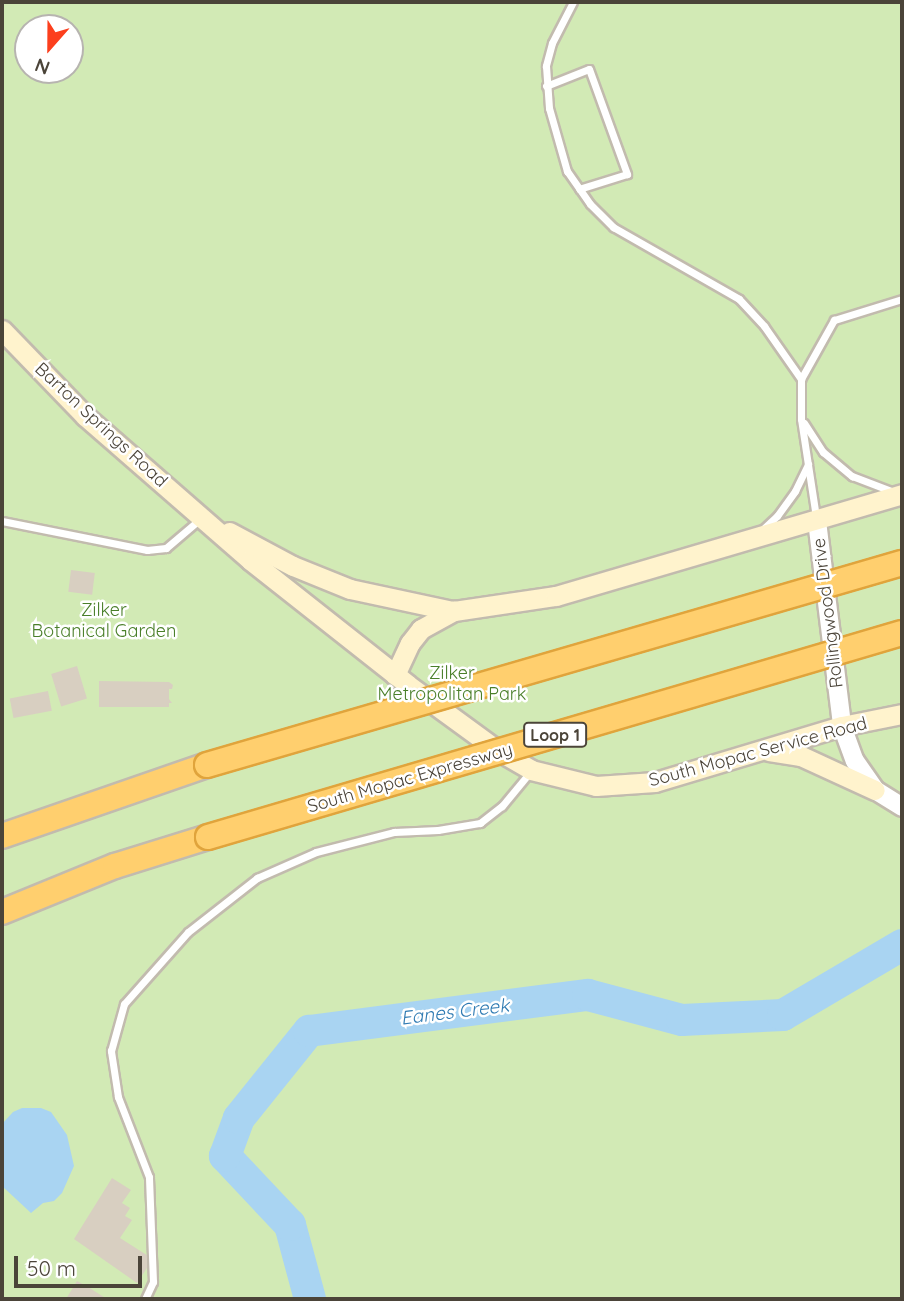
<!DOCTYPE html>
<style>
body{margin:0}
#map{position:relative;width:904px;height:1301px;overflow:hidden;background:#f6f3ec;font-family:Quicksand,sans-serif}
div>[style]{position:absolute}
.green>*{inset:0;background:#d2eab5}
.water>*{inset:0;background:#a9d4f2}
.river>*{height:32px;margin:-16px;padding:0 16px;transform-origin:16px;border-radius:16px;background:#a9d4f2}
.building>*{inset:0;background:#d8cfc1;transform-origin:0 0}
.roads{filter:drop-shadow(2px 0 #c2bbae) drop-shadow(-2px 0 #c2bbae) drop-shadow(0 2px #c2bbae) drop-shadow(0 -2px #c2bbae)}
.service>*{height:7px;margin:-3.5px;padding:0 3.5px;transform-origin:3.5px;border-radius:3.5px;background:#fff}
.tertiary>*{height:18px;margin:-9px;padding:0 9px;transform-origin:9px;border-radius:9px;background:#fff}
.secondary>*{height:19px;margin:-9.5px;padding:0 9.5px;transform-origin:9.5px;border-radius:9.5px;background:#fff3cd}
.motorway>*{height:24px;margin:-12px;padding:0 12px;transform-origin:12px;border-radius:12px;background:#ffcf6e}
.bridges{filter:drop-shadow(2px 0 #e0a43c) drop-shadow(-2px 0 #e0a43c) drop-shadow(0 2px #e0a43c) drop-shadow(0 -2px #e0a43c)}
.motorway-bridge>*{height:24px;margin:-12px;padding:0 12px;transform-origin:12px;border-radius:12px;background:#ffcf6e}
span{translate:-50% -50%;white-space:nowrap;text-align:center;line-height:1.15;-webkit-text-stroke:5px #fff;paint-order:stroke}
.shield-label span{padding:2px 5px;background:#fff;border:2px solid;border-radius:5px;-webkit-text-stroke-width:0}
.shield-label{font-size:16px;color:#4b4439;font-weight:700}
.street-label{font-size:18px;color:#4b4439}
.park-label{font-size:18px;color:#4a7f2a}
.water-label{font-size:19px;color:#2e7ab2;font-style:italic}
.frame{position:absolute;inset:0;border:4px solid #4b4439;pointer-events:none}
.north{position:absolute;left:14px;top:14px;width:70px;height:70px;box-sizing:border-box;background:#fff;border:2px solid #b7b4b0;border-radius:50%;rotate:201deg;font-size:19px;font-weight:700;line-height:28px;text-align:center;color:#4b4439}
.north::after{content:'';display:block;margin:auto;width:24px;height:32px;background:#fc3f1d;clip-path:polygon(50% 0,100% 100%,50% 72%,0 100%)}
.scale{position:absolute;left:14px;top:1256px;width:128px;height:32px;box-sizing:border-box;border:4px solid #4b4439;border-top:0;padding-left:9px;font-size:21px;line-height:24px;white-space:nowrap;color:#4b4439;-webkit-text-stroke:5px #fff;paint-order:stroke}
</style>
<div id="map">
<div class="green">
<i style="clip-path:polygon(evenodd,2px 2px,902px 2px,902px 1299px,2px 1299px,2px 2px,28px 28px,70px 28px,70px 70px,28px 70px,28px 28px)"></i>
</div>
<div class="water">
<i style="clip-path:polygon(22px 1108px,41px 1108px,51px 1112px,67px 1135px,74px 1166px,62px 1193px,54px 1201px,43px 1203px,31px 1213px,2px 1186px,2px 1124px,13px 1112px)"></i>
</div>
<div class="river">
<i style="left:310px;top:1299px;width:77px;rotate:-105.1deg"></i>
<i style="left:290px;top:1225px;width:95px;rotate:-133.3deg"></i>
<i style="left:225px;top:1156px;width:40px;rotate:-69.8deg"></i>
<i style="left:239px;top:1118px;width:112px;rotate:-51.2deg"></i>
<i style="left:309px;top:1031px;width:281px;rotate:-7.4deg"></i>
<i style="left:588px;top:995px;width:97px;rotate:14.9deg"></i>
<i style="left:682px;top:1020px;width:101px;rotate:-2.8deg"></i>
<i style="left:783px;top:1015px;width:138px;rotate:-30.5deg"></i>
</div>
<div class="building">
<i style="left:71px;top:570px;width:24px;height:22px;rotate:7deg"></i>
<i style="left:77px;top:666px;width:34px;height:27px;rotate:73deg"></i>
<i style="clip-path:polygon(99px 681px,169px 682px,173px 685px,172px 689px,169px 689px,169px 699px,172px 703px,169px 703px,169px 707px,99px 707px)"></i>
<i style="left:48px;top:691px;width:20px;height:39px;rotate:79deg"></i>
<i style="clip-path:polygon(112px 1178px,131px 1190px,122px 1203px,130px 1208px,125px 1216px,132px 1220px,120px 1238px,153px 1259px,137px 1283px,74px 1239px)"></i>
<i style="clip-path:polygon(77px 1281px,88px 1287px,107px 1299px,66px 1299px)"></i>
</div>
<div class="roads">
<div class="service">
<i style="left:573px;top:2px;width:46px;rotate:117.1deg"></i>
<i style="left:552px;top:43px;width:24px;rotate:105deg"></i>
<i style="left:546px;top:66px;width:42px;rotate:85.9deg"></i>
<i style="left:549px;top:108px;width:66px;rotate:74.1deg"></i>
<i style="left:567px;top:171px;width:40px;rotate:55.1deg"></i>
<i style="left:590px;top:204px;width:33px;rotate:45deg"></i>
<i style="left:613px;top:227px;width:145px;rotate:29.7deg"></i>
<i style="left:739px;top:299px;width:37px;rotate:47deg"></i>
<i style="left:764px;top:326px;width:65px;rotate:55.1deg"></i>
<i style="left:801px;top:379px;width:40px;rotate:90deg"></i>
<i style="left:801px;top:419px;width:99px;rotate:81.3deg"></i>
<i style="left:546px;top:86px;width:46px;rotate:-21.6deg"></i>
<i style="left:589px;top:69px;width:112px;rotate:70.1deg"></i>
<i style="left:627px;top:174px;width:50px;rotate:162.6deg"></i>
<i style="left:801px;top:379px;width:68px;rotate:-60.8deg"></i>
<i style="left:834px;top:320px;width:71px;rotate:-17.2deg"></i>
<i style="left:804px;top:423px;width:35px;rotate:57deg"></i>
<i style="left:823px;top:452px;width:38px;rotate:40deg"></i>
<i style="left:852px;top:476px;width:42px;rotate:21deg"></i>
<i style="left:2px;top:521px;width:148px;rotate:11.3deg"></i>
<i style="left:147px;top:550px;width:19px;rotate:-6deg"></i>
<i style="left:166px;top:548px;width:43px;rotate:-40.3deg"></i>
<i style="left:764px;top:528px;width:18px;rotate:-43deg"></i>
<i style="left:777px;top:516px;width:31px;rotate:-54deg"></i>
<i style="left:795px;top:491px;width:30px;rotate:-64deg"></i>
<i style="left:145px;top:1299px;width:19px;rotate:-65deg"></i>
<i style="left:153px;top:1282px;width:105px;rotate:-92.2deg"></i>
<i style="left:149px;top:1177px;width:86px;rotate:-111.2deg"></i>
<i style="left:118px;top:1097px;width:47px;rotate:-98.7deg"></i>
<i style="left:111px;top:1051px;width:49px;rotate:-74.5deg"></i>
<i style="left:124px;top:1004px;width:96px;rotate:-48.4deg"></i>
<i style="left:188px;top:932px;width:88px;rotate:-38deg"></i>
<i style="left:257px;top:878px;width:64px;rotate:-23.8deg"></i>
<i style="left:316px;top:852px;width:81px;rotate:-14.4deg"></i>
<i style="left:394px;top:832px;width:44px;rotate:-2.6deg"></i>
<i style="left:438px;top:830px;width:43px;rotate:-9.5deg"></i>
<i style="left:480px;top:823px;width:28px;rotate:-38deg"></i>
<i style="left:502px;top:806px;width:45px;rotate:-50.4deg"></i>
</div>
<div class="tertiary">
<i style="left:817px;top:521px;width:207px;rotate:83deg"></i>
<i style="left:842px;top:726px;width:37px;rotate:70deg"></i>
<i style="left:855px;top:761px;width:35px;rotate:55deg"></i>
<i style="left:875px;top:790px;width:32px;rotate:32deg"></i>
</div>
<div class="secondary">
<i style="left:2px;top:330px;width:120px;rotate:46deg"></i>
<i style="left:85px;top:416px;width:219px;rotate:41.1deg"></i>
<i style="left:250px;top:560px;width:201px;rotate:38.3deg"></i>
<i style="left:408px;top:685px;width:110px;rotate:36.1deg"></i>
<i style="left:497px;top:750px;width:39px;rotate:30deg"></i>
<i style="left:531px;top:770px;width:67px;rotate:13.8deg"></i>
<i style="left:596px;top:786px;width:59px;rotate:-3.9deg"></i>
<i style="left:655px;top:782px;width:195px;rotate:-16.7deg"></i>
<i style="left:842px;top:726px;width:61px;rotate:-11.3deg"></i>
<i style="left:229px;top:532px;width:72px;rotate:28deg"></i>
<i style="left:293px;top:566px;width:61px;rotate:22deg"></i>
<i style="left:350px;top:589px;width:105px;rotate:12.1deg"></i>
<i style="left:395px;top:675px;width:35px;rotate:-65deg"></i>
<i style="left:410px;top:643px;width:18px;rotate:-52deg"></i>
<i style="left:421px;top:629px;width:38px;rotate:-29deg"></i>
<i style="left:454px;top:611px;width:103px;rotate:-8.4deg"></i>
<i style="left:556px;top:596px;width:361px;rotate:-16.4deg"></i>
<i style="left:769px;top:751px;width:32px;rotate:9deg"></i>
<i style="left:801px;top:756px;width:81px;rotate:24.7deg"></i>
</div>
<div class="motorway">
<i style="left:2px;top:836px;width:217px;rotate:-19.1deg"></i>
<i style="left:2px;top:912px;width:122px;rotate:-22.2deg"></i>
<i style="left:115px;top:866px;width:97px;rotate:-17.3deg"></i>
</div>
</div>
<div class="bridges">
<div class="motorway-bridge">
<i style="left:207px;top:765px;width:724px;rotate:-16.21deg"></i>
<i style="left:208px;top:837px;width:723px;rotate:-16.38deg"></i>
</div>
</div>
<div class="shield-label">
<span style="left:555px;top:735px">Loop 1</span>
</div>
<div class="street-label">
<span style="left:101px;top:425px;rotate:43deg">Barton Springs Road</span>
<span style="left:828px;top:613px;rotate:-97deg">Rollingwood Drive</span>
<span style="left:758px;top:752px;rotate:-15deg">South Mopac Service Road</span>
<span style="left:410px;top:778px;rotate:-16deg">South Mopac Expressway</span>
</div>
<div class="park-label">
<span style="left:104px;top:621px">Zilker<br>Botanical Garden</span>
<span style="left:452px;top:684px">Zilker<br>Metropolitan Park</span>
</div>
<div class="water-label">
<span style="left:455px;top:1012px;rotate:-7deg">Eanes Creek</span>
</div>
<div class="frame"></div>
<div class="north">N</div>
<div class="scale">50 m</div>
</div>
